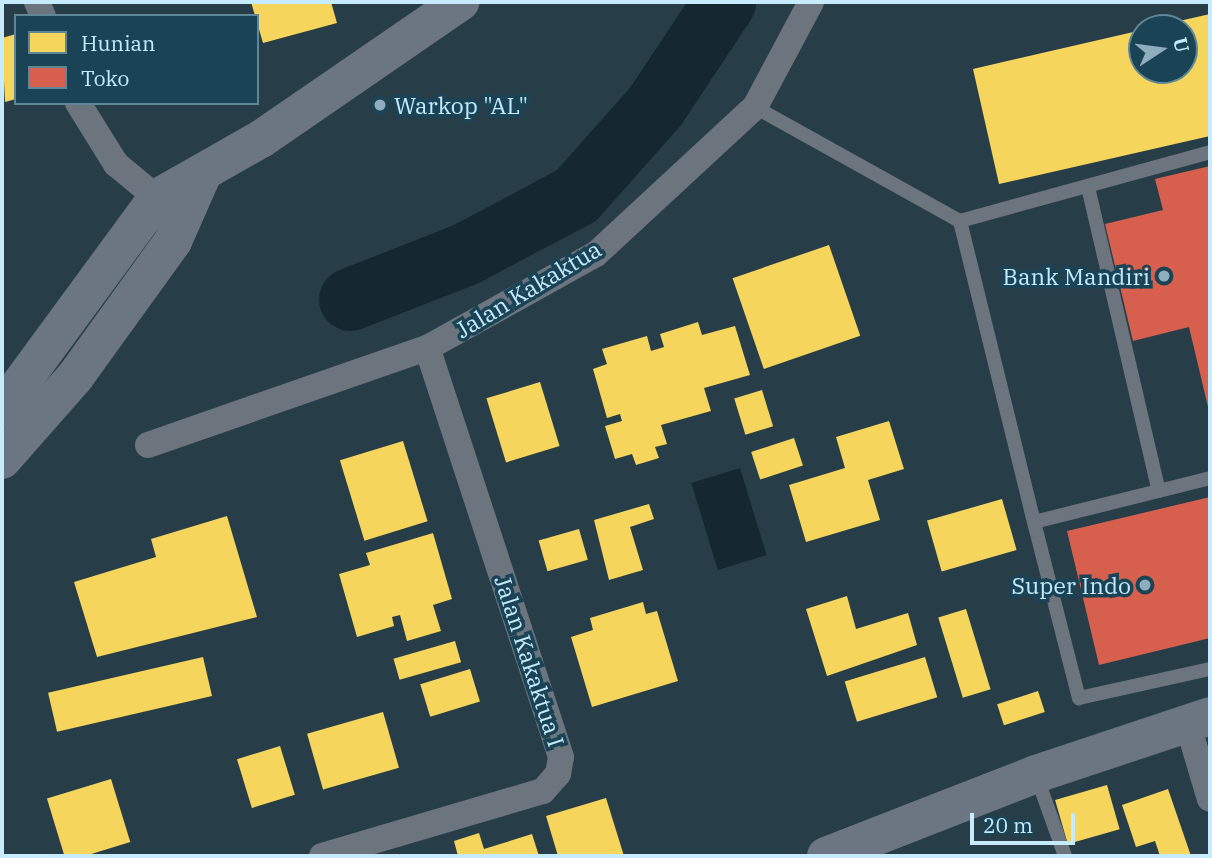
<!DOCTYPE html>
<style>
body{margin:0}
#map{position:relative;width:1212px;height:858px;overflow:hidden;background:#273e48;font-family:"IBM Plex Serif",serif}
div>[style]{position:absolute}
.water>*{inset:0;background:#152831;transform-origin:0 0}
.homes>*{inset:0;background:#f6d55c;transform-origin:0 0}
.shops>*{inset:0;background:#d6604d}
.river>*{height:63px;margin:-31.5px;padding:0 31.5px;transform-origin:31.5px;border-radius:31.5px;background:#152831}
.lane>*{height:14px;margin:-7px;padding:0 7px;transform-origin:7px;border-radius:7px;background:#6c747e}
.street>*{height:26px;margin:-13px;padding:0 13px;transform-origin:13px;border-radius:13px;background:#6c747e}
.secondary>*{height:38px;margin:-19px;padding:0 19px;transform-origin:19px;border-radius:19px;background:#6c7682}
.dots>*{width:19px;height:19px;translate:-50% -50%;box-sizing:border-box;border:4px solid #1a4455;border-radius:50%}
span{translate:-50% -50%;white-space:nowrap;text-align:center;line-height:1.15;-webkit-text-stroke:7px #1a4455;paint-order:stroke}
.poi-label{font-size:23px;color:#c5ebfc}
.left{translate:0 -50%;text-align:left}
.right{translate:-100% -50%;text-align:right}
.street-label{font-size:23px;color:#c5ebfc}
.frame{position:absolute;inset:0;border:4px solid #c5ebfc;pointer-events:none}
.legend{position:absolute;left:14px;top:14px;width:245px;height:91px;box-sizing:border-box;background:#1a4455;border:2px solid #5e8798;margin:0;padding:9px 12px;list-style:none;font-size:21px;color:#c5ebfc}
.legend li{display:flex;align-items:center;gap:14px;height:35px}
.legend b{width:35px;border:2px solid #5e8798}
.north{position:absolute;left:1128px;top:14px;width:70px;height:70px;box-sizing:border-box;background:#1a4455;border:2px solid #5e8798;border-radius:50%;rotate:77deg;font-size:19px;font-weight:700;line-height:28px;text-align:center;color:#c5ebfc}
.north::after{content:'';display:block;margin:auto;width:24px;height:32px;background:#8eaebd;clip-path:polygon(50% 0,100% 100%,50% 72%,0 100%)}
.scale{position:absolute;left:970px;top:813px;width:105px;height:32px;box-sizing:border-box;border:4px solid #c5ebfc;border-top:0;padding-left:9px;font-size:21px;line-height:24px;white-space:nowrap;color:#c5ebfc;-webkit-text-stroke:5px #1a4455;paint-order:stroke}
</style>
<div id="map">
<div class="water">
<i style="left:740px;top:468px;width:91px;height:51px;rotate:73deg"></i>
</div>
<div class="homes">
<i style="clip-path:polygon(251px 2px,331px 2px,337px 23px,263px 43px)"></i>
<i style="clip-path:polygon(1210px 14px,1210px 136px,999px 184px,973px 69px,1142px 30px,1142px 70px,1184px 70px,1184px 28px,1153px 27px)"></i>
<i style="clip-path:polygon(16px 34px,16px 99px,5px 102px,2px 38px)"></i>
<i style="left:829px;top:245px;width:96px;height:102px;rotate:71deg"></i>
<i style="clip-path:polygon(698px 322px,702px 335px,735px 326px,750px 375px,704px 388px,711px 411px,661px 425px,667px 444px,655px 447px,659px 458px,636px 465px,632px 454px,615px 459px,605px 426px,622px 421px,620px 414px,607px 418px,593px 369px,607px 364px,602px 349px,647px 336px,651px 351px,664px 347px,660px 334px)"></i>
<i style="left:540px;top:382px;width:67px;height:56px;rotate:73deg"></i>
<i style="left:762px;top:390px;width:38px;height:29px;rotate:73deg"></i>
<i style="clip-path:polygon(889px 421px,904px 469px,868px 480px,880px 520px,806px 542px,789px 485px,845px 468px,836px 437px)"></i>
<i style="left:794px;top:438px;width:29px;height:45px;rotate:72deg"></i>
<i style="left:403px;top:441px;width:84px;height:66px;rotate:73deg"></i>
<i style="left:1002px;top:499px;width:53px;height:78px;rotate:74deg"></i>
<i style="clip-path:polygon(649px 504px,654px 519px,630px 527px,643px 570px,609px 580px,594px 520px)"></i>
<i style="clip-path:polygon(227px 516px,257px 617px,97px 657px,74px 582px,156px 557px,151px 539px)"></i>
<i style="left:579px;top:529px;width:32px;height:42px;rotate:74deg"></i>
<i style="clip-path:polygon(433px 533px,452px 599px,433px 605px,441px 631px,407px 641px,400px 615px,392px 617px,394px 626px,357px 637px,339px 574px,370px 565px,366px 553px)"></i>
<i style="clip-path:polygon(847px 596px,856px 629px,908px 613px,917px 645px,827px 676px,806px 609px)"></i>
<i style="clip-path:polygon(643px 602px,646px 614px,657px 611px,678px 681px,592px 707px,571px 637px,593px 630px,590px 618px)"></i>
<i style="left:966px;top:609px;width:84px;height:29px;rotate:73deg"></i>
<i style="left:455px;top:641px;width:22px;height:64px;rotate:74deg"></i>
<i style="left:203px;top:657px;width:40px;height:159px;rotate:77deg"></i>
<i style="left:925px;top:657px;width:42px;height:84px;rotate:73deg"></i>
<i style="left:470px;top:669px;width:34px;height:52px;rotate:73deg"></i>
<i style="left:1038px;top:691px;width:22px;height:43px;rotate:72deg"></i>
<i style="left:383px;top:712px;width:58px;height:79px;rotate:74deg"></i>
<i style="left:280px;top:746px;width:51px;height:45px;rotate:73deg"></i>
<i style="left:111px;top:779px;width:66px;height:67px;rotate:73deg"></i>
<i style="left:1107px;top:785px;width:46px;height:54px;rotate:74deg"></i>
<i style="clip-path:polygon(1168px 789px,1191px 856px,1160px 856px,1155px 841px,1136px 847px,1122px 805px)"></i>
<i style="clip-path:polygon(606px 798px,624px 856px,558px 856px,546px 816px)"></i>
<i style="clip-path:polygon(479px 833px,484px 849px,532px 834px,539px 856px,458px 856px,454px 841px)"></i>
</div>
<div class="shops">
<i style="clip-path:polygon(1210px 166px,1210px 411px,1209px 411px,1189px 327px,1133px 341px,1105px 224px,1163px 210px,1155px 179px)"></i>
<i style="clip-path:polygon(1210px 497px,1210px 638px,1099px 665px,1067px 531px)"></i>
</div>
<div class="river">
<i style="left:350px;top:299px;width:123px;rotate:-21.4deg"></i>
<i style="left:465px;top:254px;width:126px;rotate:-28deg"></i>
<i style="left:576px;top:195px;width:119px;rotate:-48.4deg"></i>
<i style="left:655px;top:106px;width:125px;rotate:-56.4deg"></i>
</div>
<div class="lane">
<i style="left:755px;top:107px;width:235px;rotate:29.1deg"></i>
<i style="left:960px;top:221px;width:310px;rotate:76.2deg"></i>
<i style="left:1034px;top:522px;width:181px;rotate:-14deg"></i>
<i style="left:1088px;top:187px;width:312px;rotate:76.9deg"></i>
<i style="left:960px;top:221px;width:259px;rotate:-15.4deg"></i>
<i style="left:1034px;top:522px;width:182px;rotate:75.7deg"></i>
<i style="left:1079px;top:698px;width:134px;rotate:-12.5deg"></i>
<i style="left:1036px;top:775px;width:86px;rotate:70.3deg"></i>
</div>
<div class="street">
<i style="left:37px;top:2px;width:15px;rotate:67deg"></i>
<i style="left:78px;top:103px;width:72px;rotate:58.1deg"></i>
<i style="left:116px;top:164px;width:53px;rotate:39.7deg"></i>
<i style="left:148px;top:445px;width:295px;rotate:-19.2deg"></i>
<i style="left:427px;top:348px;width:193px;rotate:-29.1deg"></i>
<i style="left:596px;top:254px;width:217px;rotate:-42.8deg"></i>
<i style="left:755px;top:107px;width:119px;rotate:-61.9deg"></i>
<i style="left:1187px;top:722px;width:80px;rotate:73.4deg"></i>
<i style="left:322px;top:856px;width:230px;rotate:-16.4deg"></i>
<i style="left:543px;top:791px;width:23px;rotate:-49deg"></i>
<i style="left:558px;top:774px;width:17px;rotate:-80deg"></i>
<i style="left:561px;top:757px;width:430px;rotate:-108.1deg"></i>
</div>
<div class="secondary">
<i style="left:2px;top:409px;width:262px;rotate:-53.7deg"></i>
<i style="left:157px;top:198px;width:120px;rotate:-29.6deg"></i>
<i style="left:261px;top:139px;width:242px;rotate:-34.5deg"></i>
<i style="left:2px;top:460px;width:111px;rotate:-48.7deg"></i>
<i style="left:75px;top:377px;width:168px;rotate:-54.2deg"></i>
<i style="left:173px;top:241px;width:74px;rotate:-66.2deg"></i>
<i style="left:826px;top:856px;width:225px;rotate:-21.3deg"></i>
<i style="left:1036px;top:774px;width:183px;rotate:-18.4deg"></i>
</div>
<div class="dots">
<i style="left:380px;top:105px;background:#8eaebd"></i>
<i style="left:1164px;top:276px;background:#8eaebd"></i>
<i style="left:1145px;top:585px;background:#8eaebd"></i>
</div>
<div class="poi-label">
<span class="left" style="left:394px;top:105px">Warkop "AL"</span>
<span class="right" style="left:1150px;top:276px">Bank Mandiri</span>
<span class="right" style="left:1131px;top:585px">Super Indo</span>
</div>
<div class="street-label">
<span style="left:528px;top:289px;rotate:-31deg">Jalan Kakaktua</span>
<span style="left:530px;top:661px;rotate:72deg">Jalan Kakaktua I</span>
</div>
<div class="frame"></div>
<ul class="legend">
<li><b style="height:19px;background:#f6d55c"></b>Hunian</li>
<li><b style="height:19px;background:#d6604d"></b>Toko</li>
</ul>
<div class="north">U</div>
<div class="scale">20 m</div>
</div>
